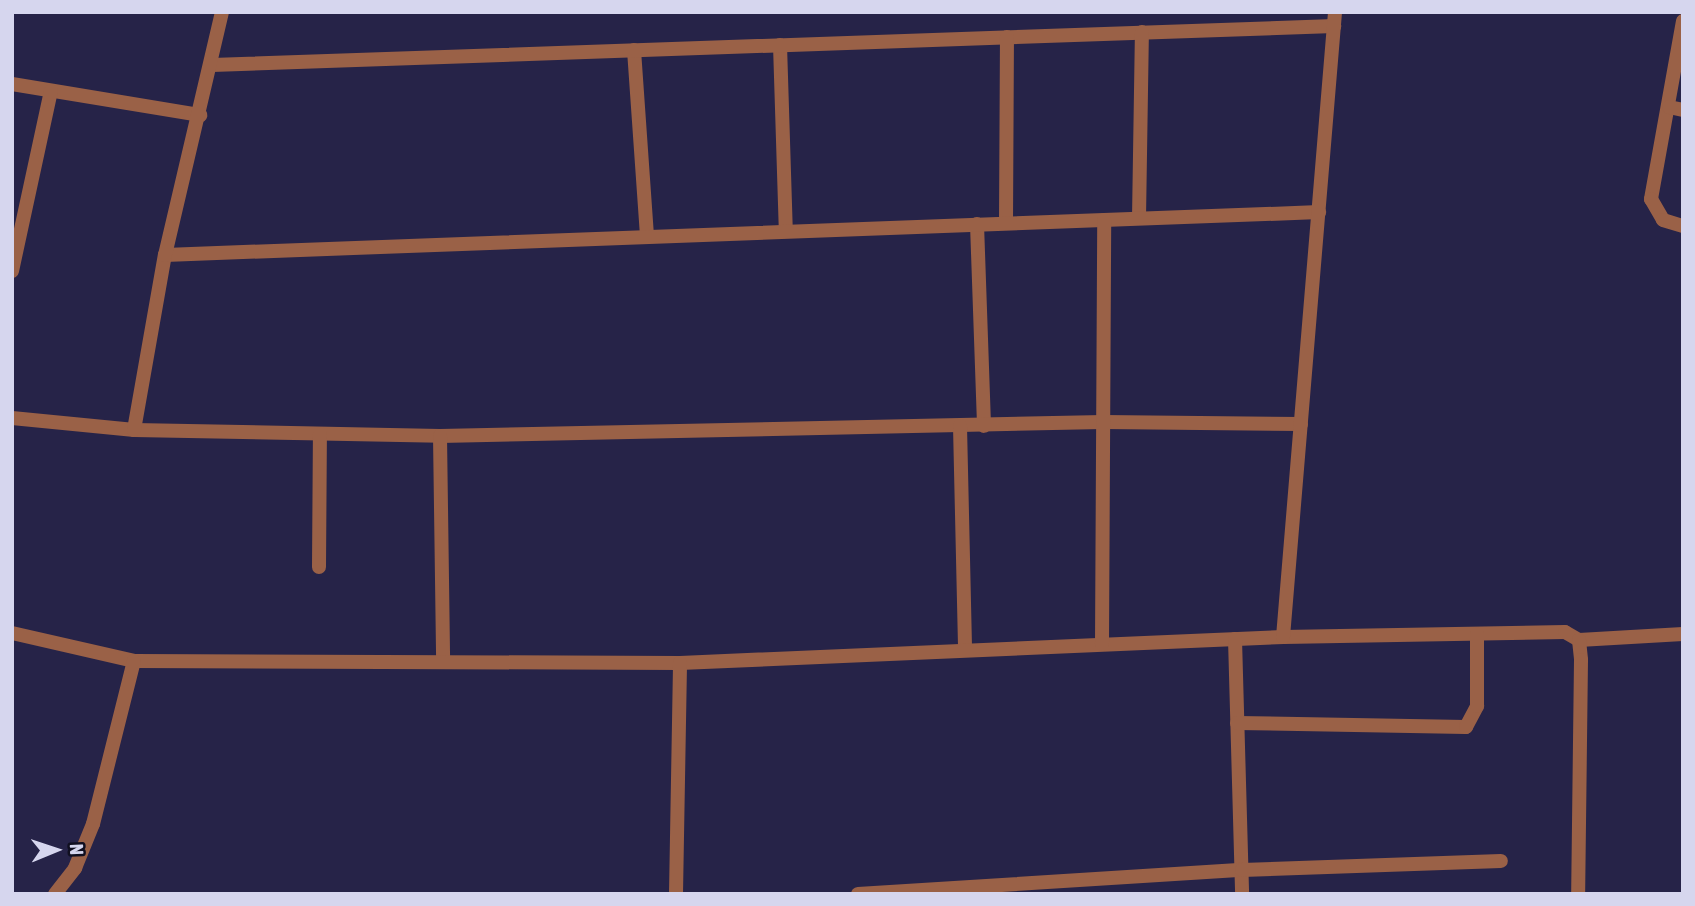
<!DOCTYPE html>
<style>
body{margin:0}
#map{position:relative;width:1695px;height:906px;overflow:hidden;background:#262348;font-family:"Asap Condensed",sans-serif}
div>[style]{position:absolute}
.lane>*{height:14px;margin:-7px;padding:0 7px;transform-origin:7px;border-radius:7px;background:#9a6147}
.street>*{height:14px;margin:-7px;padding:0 7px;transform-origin:7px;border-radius:7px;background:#9a6147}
span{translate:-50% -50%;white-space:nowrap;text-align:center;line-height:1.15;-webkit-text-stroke:7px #100f20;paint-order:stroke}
.frame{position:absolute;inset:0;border:14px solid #d6d6ee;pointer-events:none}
.north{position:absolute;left:21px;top:815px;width:70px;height:70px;-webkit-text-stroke:5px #100f20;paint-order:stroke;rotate:88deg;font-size:19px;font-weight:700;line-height:28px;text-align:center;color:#d6d6ee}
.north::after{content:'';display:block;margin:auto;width:24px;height:32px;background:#d6d6ee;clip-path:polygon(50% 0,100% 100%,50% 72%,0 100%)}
</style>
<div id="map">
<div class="lane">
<i style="left:1579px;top:640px;width:104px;rotate:-3.3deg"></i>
</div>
<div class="street">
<i style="left:1683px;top:21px;width:181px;rotate:100.2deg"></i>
<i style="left:1651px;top:199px;width:24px;rotate:60deg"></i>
<i style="left:1663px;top:220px;width:21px;rotate:17deg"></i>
<i style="left:780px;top:45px;width:186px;rotate:88.2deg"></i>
<i style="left:634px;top:50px;width:186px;rotate:86deg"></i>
<i style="left:212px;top:65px;width:1123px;rotate:-1.99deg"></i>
<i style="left:12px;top:84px;width:191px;rotate:9.4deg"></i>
<i style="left:1669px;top:107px;width:14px;rotate:12deg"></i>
<i style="left:1139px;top:218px;width:186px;rotate:-89.1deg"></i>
<i style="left:1006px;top:223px;width:186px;rotate:-89.7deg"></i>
<i style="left:977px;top:224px;width:202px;rotate:88deg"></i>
<i style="left:165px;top:255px;width:1155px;rotate:-2.13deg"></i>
<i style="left:12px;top:271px;width:184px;rotate:-77.8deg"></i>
<i style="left:12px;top:418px;width:123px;rotate:5.6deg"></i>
<i style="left:134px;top:430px;width:306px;rotate:1.1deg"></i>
<i style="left:440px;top:436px;width:663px;rotate:-1.21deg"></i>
<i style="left:1103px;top:422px;width:198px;rotate:0.6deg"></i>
<i style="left:960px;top:426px;width:223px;rotate:88.7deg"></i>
<i style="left:134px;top:430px;width:178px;rotate:-80deg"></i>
<i style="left:165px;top:255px;width:250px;rotate:-76.8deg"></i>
<i style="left:440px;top:436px;width:226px;rotate:89.2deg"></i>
<i style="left:319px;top:567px;width:133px;rotate:-89.6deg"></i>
<i style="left:12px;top:633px;width:125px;rotate:12.9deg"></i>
<i style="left:134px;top:661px;width:546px;rotate:0.21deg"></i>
<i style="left:680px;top:663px;width:604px;rotate:-2.47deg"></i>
<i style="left:1283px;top:637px;width:282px;rotate:-1deg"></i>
<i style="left:1565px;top:632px;width:16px;rotate:30deg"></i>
<i style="left:1579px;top:640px;width:20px;rotate:84deg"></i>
<i style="left:1581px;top:660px;width:234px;rotate:90.7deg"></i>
<i style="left:1283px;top:637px;width:627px;rotate:-85.24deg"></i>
<i style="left:1235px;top:639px;width:255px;rotate:88.4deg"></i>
<i style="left:1102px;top:644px;width:424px;rotate:-89.7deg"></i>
<i style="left:1237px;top:723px;width:229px;rotate:1deg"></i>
<i style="left:1466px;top:727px;width:24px;rotate:-62deg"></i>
<i style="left:1477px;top:706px;width:72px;rotate:-90deg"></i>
<i style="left:55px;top:894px;width:33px;rotate:-52deg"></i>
<i style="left:75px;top:868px;width:48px;rotate:-67.8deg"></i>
<i style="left:93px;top:824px;width:168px;rotate:-75.9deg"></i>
<i style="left:676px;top:894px;width:231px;rotate:-89deg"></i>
<i style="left:858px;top:894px;width:385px;rotate:-3.6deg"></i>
<i style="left:1242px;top:870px;width:259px;rotate:-2deg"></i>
</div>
<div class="frame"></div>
<div class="north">N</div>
</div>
